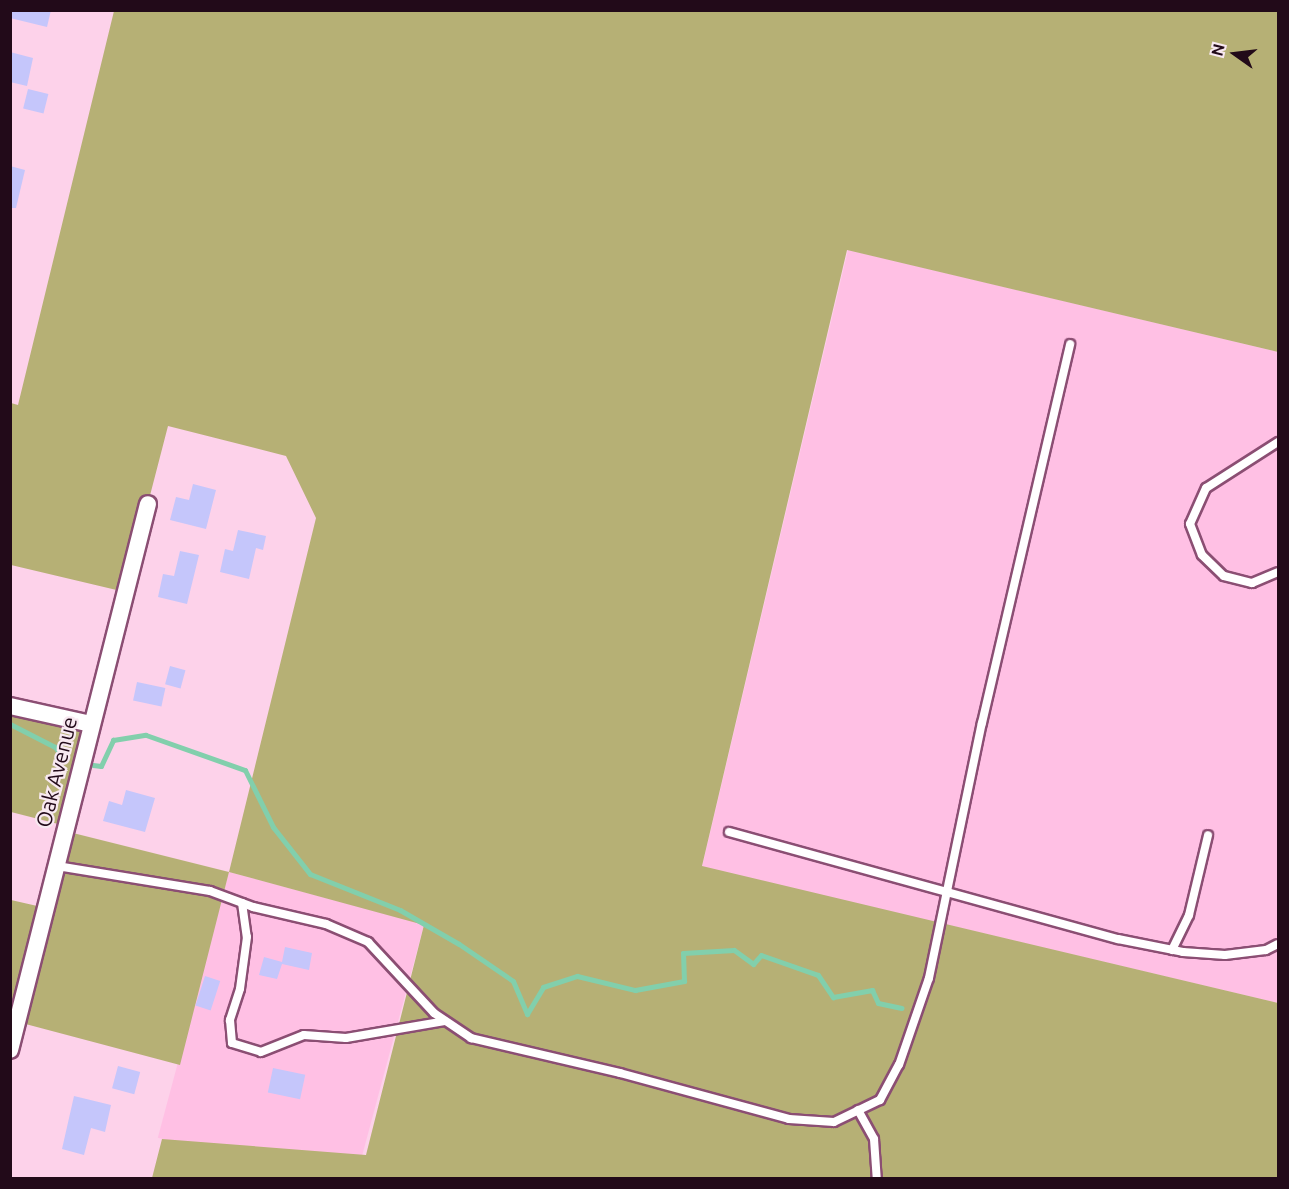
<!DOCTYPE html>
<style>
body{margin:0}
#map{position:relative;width:1289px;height:1189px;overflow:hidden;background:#fdd2ea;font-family:Ubuntu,sans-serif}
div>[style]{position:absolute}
.built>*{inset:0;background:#ffc0e4;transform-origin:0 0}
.green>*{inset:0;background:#b6b075}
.stream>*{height:5px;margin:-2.5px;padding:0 2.5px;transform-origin:2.5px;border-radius:2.5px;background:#82cfac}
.building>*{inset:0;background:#c5c6fb;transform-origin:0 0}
.roads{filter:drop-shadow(2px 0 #8b4e73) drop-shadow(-2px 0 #8b4e73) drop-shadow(0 2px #8b4e73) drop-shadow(0 -2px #8b4e73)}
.service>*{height:8px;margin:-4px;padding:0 4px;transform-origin:4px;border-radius:4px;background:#fff}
.minor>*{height:16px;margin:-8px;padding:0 8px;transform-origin:8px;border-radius:8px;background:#fff}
span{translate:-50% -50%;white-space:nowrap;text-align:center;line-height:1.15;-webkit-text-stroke:4.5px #f8e9f1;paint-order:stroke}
.street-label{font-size:21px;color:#220a19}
.frame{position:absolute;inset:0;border:12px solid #220a19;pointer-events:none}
.north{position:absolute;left:1205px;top:24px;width:60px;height:60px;-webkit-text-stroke:4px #f8e9f1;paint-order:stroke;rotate:284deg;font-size:16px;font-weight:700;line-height:24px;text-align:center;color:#220a19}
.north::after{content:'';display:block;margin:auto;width:21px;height:27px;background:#220a19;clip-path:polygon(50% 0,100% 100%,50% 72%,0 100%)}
</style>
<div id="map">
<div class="built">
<i style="clip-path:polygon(848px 250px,1278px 352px,1278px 1003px,702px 867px)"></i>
<i style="left:229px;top:872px;width:202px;height:275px;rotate:15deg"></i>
</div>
<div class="green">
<i style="clip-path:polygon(114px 11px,1278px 11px,1278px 352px,847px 250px,702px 866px,1278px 1003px,1278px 1178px,152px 1178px,162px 1139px,366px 1155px,424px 925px,229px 872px,180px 1065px,18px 1022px,11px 1050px,11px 900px,46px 908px,65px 831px,229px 872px,316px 518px,286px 456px,168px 426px,125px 592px,11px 565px,11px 403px,18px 405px)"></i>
<i style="clip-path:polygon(10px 706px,91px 724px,66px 826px,11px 812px)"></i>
</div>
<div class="stream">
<i style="left:10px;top:724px;width:51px;rotate:27.1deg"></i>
<i style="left:55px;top:747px;width:15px;rotate:53deg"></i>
<i style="left:93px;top:765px;width:8px;rotate:7deg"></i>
<i style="left:101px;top:766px;width:29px;rotate:-65deg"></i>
<i style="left:113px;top:740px;width:33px;rotate:-9deg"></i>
<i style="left:146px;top:735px;width:105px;rotate:19.5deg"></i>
<i style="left:245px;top:770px;width:64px;rotate:63.8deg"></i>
<i style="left:273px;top:827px;width:60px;rotate:51.8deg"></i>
<i style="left:310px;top:874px;width:97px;rotate:21.8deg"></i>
<i style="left:400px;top:910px;width:68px;rotate:30deg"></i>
<i style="left:459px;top:944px;width:65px;rotate:34.4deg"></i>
<i style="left:513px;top:981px;width:36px;rotate:67deg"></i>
<i style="left:527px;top:1014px;width:31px;rotate:-59deg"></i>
<i style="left:543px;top:987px;width:36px;rotate:-18deg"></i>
<i style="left:577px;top:976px;width:60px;rotate:13.6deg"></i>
<i style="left:635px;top:990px;width:50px;rotate:-10.4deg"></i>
<i style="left:684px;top:981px;width:28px;rotate:-92deg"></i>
<i style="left:683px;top:953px;width:51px;rotate:-3.4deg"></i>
<i style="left:734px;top:950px;width:24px;rotate:36deg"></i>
<i style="left:753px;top:964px;width:12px;rotate:-48deg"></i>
<i style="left:761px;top:955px;width:60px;rotate:19.3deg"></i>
<i style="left:818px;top:975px;width:27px;rotate:56deg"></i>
<i style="left:833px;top:997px;width:40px;rotate:-10deg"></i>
<i style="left:872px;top:990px;width:14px;rotate:65deg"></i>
<i style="left:878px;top:1003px;width:24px;rotate:12deg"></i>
</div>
<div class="building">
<i style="clip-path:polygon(10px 10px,51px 10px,47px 27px,10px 18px)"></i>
<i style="clip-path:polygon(10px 52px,33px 58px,27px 86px,10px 82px)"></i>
<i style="left:28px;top:89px;width:21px;height:20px;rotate:14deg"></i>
<i style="clip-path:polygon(10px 166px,25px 170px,16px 208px,10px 208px)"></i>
<i style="clip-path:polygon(193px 484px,216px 490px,206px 529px,170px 520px,176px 497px,189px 500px)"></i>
<i style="clip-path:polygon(238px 530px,266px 536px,263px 550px,256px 548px,249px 579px,220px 572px,225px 549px,233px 551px)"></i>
<i style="clip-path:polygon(180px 551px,199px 555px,187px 604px,158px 597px,163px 574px,174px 576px)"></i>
<i style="left:170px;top:666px;width:16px;height:19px;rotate:15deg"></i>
<i style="left:137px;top:682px;width:29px;height:19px;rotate:12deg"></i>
<i style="clip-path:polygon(126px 790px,155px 798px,145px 832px,103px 821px,109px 801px,122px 805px)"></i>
<i style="clip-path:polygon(285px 947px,312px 953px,309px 970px,282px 964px,277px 979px,259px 975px,264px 957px,282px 962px)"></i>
<i style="left:205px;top:976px;width:16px;height:31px;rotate:18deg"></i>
<i style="left:118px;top:1066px;width:23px;height:23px;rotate:15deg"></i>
<i style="left:273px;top:1068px;width:33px;height:25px;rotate:12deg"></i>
<i style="clip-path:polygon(74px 1096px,111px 1105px,105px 1132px,91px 1128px,84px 1155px,62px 1149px)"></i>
</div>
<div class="roads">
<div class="service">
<i style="left:1278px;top:442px;width:85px;rotate:147.4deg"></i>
<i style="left:1206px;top:488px;width:39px;rotate:114deg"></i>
<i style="left:1190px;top:524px;width:33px;rotate:69deg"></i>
<i style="left:1202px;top:555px;width:30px;rotate:44deg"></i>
<i style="left:1224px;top:576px;width:29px;rotate:14deg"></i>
<i style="left:1252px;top:583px;width:28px;rotate:-23deg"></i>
<i style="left:729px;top:832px;width:403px;rotate:15.4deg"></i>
<i style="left:1118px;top:939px;width:66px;rotate:11.3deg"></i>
<i style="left:1183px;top:952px;width:42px;rotate:4.1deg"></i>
<i style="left:1225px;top:955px;width:41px;rotate:-7deg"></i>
<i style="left:1266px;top:950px;width:13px;rotate:-27deg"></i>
<i style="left:57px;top:866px;width:155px;rotate:9.3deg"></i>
<i style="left:210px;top:891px;width:46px;rotate:20.4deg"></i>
<i style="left:253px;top:907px;width:75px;rotate:13.1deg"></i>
<i style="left:326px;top:924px;width:46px;rotate:23.2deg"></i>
<i style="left:368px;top:942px;width:97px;rotate:47.1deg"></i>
<i style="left:434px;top:1013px;width:45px;rotate:34deg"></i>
<i style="left:471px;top:1038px;width:153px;rotate:13.2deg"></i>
<i style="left:620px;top:1073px;width:175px;rotate:15.2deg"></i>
<i style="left:789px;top:1119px;width:45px;rotate:3.8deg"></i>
<i style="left:834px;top:1122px;width:51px;rotate:-25.6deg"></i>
<i style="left:880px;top:1100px;width:40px;rotate:-62deg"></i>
<i style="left:899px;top:1065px;width:92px;rotate:-71deg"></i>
<i style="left:929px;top:978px;width:260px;rotate:-78.3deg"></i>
<i style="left:982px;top:723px;width:389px;rotate:-76.9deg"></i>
<i style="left:242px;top:903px;width:34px;rotate:82deg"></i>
<i style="left:247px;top:937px;width:52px;rotate:97.7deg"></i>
<i style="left:240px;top:989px;width:33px;rotate:108deg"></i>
<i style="left:230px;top:1020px;width:23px;rotate:85deg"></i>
<i style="left:232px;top:1043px;width:30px;rotate:17deg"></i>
<i style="left:261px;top:1052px;width:46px;rotate:-21.6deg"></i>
<i style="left:304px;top:1035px;width:42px;rotate:4.1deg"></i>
<i style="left:346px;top:1038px;width:100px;rotate:-9.7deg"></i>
<i style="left:1172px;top:950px;width:39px;rotate:-64deg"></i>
<i style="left:1189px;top:915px;width:82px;rotate:-76.6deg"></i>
<i style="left:858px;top:1110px;width:33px;rotate:61deg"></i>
<i style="left:874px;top:1139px;width:39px;rotate:86deg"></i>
</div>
<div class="minor">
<i style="left:10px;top:706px;width:83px;rotate:12.5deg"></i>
<i style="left:10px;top:1050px;width:563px;rotate:-75.82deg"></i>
</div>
</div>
<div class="street-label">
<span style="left:56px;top:772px;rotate:-76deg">Oak Avenue</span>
</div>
<div class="frame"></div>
<div class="north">N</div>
</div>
